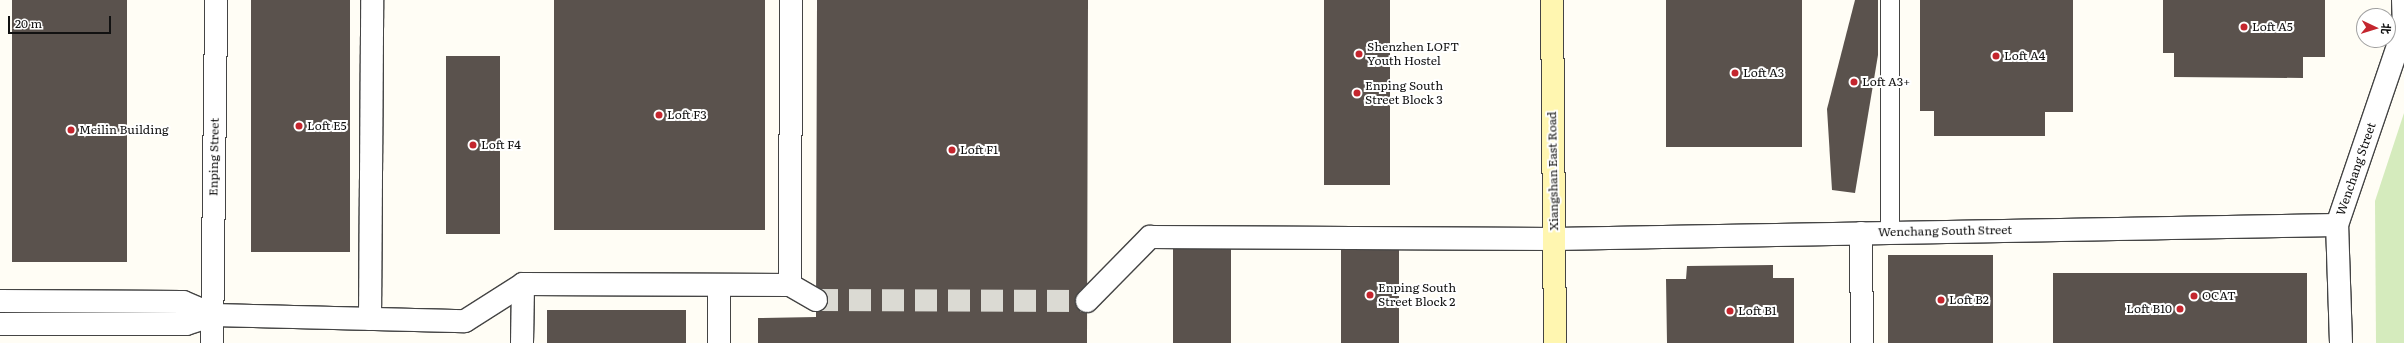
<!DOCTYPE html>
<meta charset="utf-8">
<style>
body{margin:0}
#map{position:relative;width:2404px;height:343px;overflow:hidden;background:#fffdf5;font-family:Literata,"Noto Sans SC",serif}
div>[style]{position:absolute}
.green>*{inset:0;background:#d5ebbd}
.building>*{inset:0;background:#5a524d;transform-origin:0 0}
.street-tunnel>*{height:22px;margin-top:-11px;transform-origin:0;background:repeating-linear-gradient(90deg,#dbdad3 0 22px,transparent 0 33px)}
.roads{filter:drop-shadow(1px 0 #444) drop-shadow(-1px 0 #444) drop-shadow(0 1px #444) drop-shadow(0 -1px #444)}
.lane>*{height:18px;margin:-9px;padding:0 9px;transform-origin:9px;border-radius:9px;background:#fff}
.street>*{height:22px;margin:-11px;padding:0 11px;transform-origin:11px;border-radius:11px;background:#fff}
.secondary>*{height:22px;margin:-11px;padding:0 11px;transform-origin:11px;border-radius:11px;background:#fff6b0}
.dots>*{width:11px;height:11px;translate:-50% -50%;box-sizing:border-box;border:2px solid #fff;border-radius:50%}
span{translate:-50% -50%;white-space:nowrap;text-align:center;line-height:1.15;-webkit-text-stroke:4px #fff;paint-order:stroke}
.poi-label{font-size:12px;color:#111}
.left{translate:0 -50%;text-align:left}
.right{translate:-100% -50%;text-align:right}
.street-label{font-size:12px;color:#111}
.north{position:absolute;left:2356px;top:8px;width:40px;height:40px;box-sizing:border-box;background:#fff;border:1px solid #a0a0a0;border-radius:50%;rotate:94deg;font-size:11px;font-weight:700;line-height:16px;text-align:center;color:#111}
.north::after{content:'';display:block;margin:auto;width:14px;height:18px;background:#c4262e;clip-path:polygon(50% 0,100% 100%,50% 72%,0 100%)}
.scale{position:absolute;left:8px;top:16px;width:103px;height:18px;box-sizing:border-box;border:2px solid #111;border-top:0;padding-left:5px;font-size:12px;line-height:14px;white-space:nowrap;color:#111;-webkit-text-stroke:3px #fff;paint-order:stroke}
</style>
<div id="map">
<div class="green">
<i style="clip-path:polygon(2404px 113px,2404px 343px,2376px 343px,2375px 201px)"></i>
</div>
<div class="building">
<i style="left:12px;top:0;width:115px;height:262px"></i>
<i style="left:251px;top:0;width:99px;height:252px"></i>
<i style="left:554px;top:0;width:211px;height:230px"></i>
<i style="clip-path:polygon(817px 0,1088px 0,1087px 343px,758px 343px,758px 318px,816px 317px)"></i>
<i style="left:1324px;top:0;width:66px;height:185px"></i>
<i style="left:1666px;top:0;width:136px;height:147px"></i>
<i style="clip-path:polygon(1855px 0,1878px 0,1878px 55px,1855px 193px,1832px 190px,1827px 109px)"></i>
<i style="clip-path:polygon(1920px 0,2073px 0,2073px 112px,2045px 112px,2045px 136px,1934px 136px,1934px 111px,1920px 111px)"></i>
<i style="clip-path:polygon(2163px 0,2325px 0,2325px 57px,2303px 57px,2303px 78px,2174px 77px,2174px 53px,2163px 53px)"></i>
<i style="left:446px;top:56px;width:54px;height:178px"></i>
<i style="left:1341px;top:247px;width:58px;height:96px"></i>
<i style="left:1173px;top:248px;width:58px;height:95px"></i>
<i style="left:1993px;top:255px;width:88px;height:105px;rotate:90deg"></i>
<i style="clip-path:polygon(1773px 265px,1773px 278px,1794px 278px,1794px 343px,1667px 343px,1666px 279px,1686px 279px,1687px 266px)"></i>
<i style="left:2307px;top:273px;width:70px;height:254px;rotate:90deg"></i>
<i style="left:547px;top:310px;width:139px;height:33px"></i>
</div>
<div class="street-tunnel">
<i style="left:816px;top:300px;width:271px;rotate:0.2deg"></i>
</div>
<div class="roads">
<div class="lane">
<i style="left:1890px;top:232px;width:232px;rotate:-90deg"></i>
</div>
<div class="street">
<i style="left:1861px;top:233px;width:110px;rotate:89.5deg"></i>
<i style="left:790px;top:285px;width:285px;rotate:-89.8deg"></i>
<i style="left:0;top:301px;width:183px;rotate:0.3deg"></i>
<i style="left:183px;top:302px;width:33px;rotate:23deg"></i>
<i style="left:1087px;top:301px;width:90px;rotate:-45.5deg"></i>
<i style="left:1150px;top:237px;width:404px;rotate:0.3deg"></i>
<i style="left:1554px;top:239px;width:783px;rotate:-1.02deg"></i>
<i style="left:370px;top:319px;width:319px;rotate:-89.6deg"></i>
<i style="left:0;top:324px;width:186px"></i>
<i style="left:186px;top:324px;width:28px;rotate:-18deg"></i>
<i style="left:213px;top:315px;width:252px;rotate:1.4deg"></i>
<i style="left:465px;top:321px;width:69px;rotate:-32.5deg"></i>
<i style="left:523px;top:284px;width:267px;rotate:0.2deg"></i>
<i style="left:790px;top:285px;width:30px;rotate:30deg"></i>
<i style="left:212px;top:343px;width:343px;rotate:-89.3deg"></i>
<i style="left:522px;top:343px;width:59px;rotate:-89deg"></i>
<i style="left:719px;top:343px;width:58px;rotate:-90deg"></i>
<i style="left:2341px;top:343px;width:118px;rotate:-91.9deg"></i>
<i style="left:2337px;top:225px;width:208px;rotate:-71.2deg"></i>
<i style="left:2404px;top:28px;width:28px;rotate:-92deg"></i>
</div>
<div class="secondary">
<i style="left:1552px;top:0;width:343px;rotate:89.5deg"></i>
</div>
</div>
<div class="dots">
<i style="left:2244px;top:27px;background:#c4262e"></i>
<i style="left:1359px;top:54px;background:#c4262e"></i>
<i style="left:1996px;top:56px;background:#c4262e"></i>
<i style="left:1735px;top:73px;background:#c4262e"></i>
<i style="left:1854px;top:82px;background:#c4262e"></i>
<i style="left:1357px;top:93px;background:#c4262e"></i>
<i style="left:659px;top:115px;background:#c4262e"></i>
<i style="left:299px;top:126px;background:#c4262e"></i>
<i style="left:71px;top:130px;background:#c4262e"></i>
<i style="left:473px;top:145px;background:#c4262e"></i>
<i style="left:952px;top:150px;background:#c4262e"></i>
<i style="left:1370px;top:295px;background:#c4262e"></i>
<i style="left:2194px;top:296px;background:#c4262e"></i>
<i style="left:1941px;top:300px;background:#c4262e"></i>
<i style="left:2180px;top:309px;background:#c4262e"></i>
<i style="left:1730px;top:311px;background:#c4262e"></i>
</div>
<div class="poi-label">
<span class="left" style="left:2252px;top:27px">Loft A5</span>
<span class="left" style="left:1367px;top:54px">Shenzhen LOFT<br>Youth Hostel</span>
<span class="left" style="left:2004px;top:56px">Loft A4</span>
<span class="left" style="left:1743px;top:73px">Loft A3</span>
<span class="left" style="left:1862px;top:82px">Loft A3+</span>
<span class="left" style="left:1365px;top:93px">Enping South<br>Street Block 3</span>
<span class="left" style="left:667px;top:115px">Loft F3</span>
<span class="left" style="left:307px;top:126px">Loft E5</span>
<span class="left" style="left:79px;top:130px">Meilin Building</span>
<span class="left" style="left:481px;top:145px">Loft F4</span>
<span class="left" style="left:960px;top:150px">Loft F1</span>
<span class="left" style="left:1378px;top:295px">Enping South<br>Street Block 2</span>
<span class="left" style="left:2202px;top:296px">OCAT</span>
<span class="left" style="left:1949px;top:300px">Loft B2</span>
<span class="right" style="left:2172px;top:309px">Loft B10</span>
<span class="left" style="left:1738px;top:311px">Loft B1</span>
</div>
<div class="street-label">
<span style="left:214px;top:157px;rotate:-89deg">Enping Street</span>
<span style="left:2356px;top:169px;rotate:-71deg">Wenchang Street</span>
<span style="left:1553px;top:171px;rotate:-91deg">Xiangshan East Road</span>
<span style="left:1945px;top:231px;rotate:-1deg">Wenchang South Street</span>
</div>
<div class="north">北</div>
<div class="scale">20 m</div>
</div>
